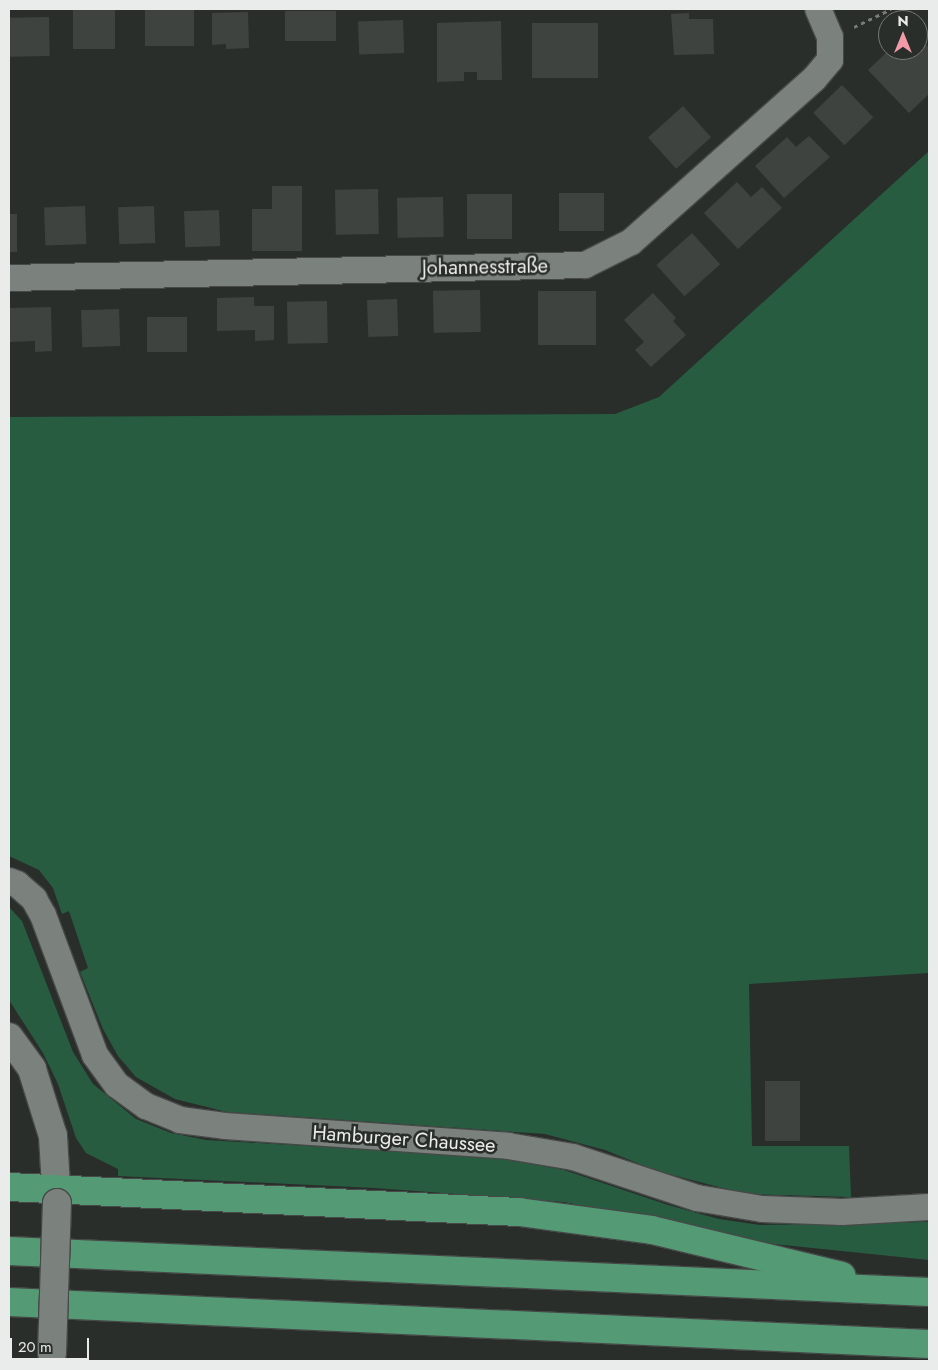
<!DOCTYPE html>
<meta charset="utf-8">
<style>
body{margin:0}
#map{position:relative;width:938px;height:1370px;overflow:hidden;background:#292e2b;font-family:Jost,sans-serif}
div>[style]{position:absolute}
.green>*{inset:0;background:#275c41}
.building>*{inset:0;background:#3e4340;transform-origin:0 0}
.path>*{height:3px;margin-top:-1.5px;transform-origin:0;background:repeating-linear-gradient(90deg,#777c79 0 4px,transparent 0 8px)}
.roads{filter:drop-shadow(1px 0 #464947) drop-shadow(-1px 0 #464947) drop-shadow(0 1px #464947) drop-shadow(0 -1px #464947)}
.minor>*{height:26px;margin:-13px;padding:0 13px;transform-origin:13px;border-radius:13px;background:#7b817d}
.tertiary>*{height:28px;margin:-14px;padding:0 14px;transform-origin:14px;border-radius:14px;background:#7b817d}
.trunk>*{height:28px;margin:-14px;padding:0 14px;transform-origin:14px;border-radius:14px;background:#539a75}
.bridges{filter:drop-shadow(1px 0 #464947) drop-shadow(-1px 0 #464947) drop-shadow(0 1px #464947) drop-shadow(0 -1px #464947)}
.tertiary-bridge>*{height:28px;margin:-14px;padding:0 14px;transform-origin:14px;border-radius:14px;background:#7b817d}
span{translate:-50% -50%;white-space:nowrap;text-align:center;line-height:1.15;-webkit-text-stroke:5px #292e2b;paint-order:stroke}
.street-label{font-size:20px;color:#e9ecea}
.frame{position:absolute;inset:0;border:10px solid #e9ecea;pointer-events:none}
.north{position:absolute;left:878px;top:10px;width:50px;height:50px;box-sizing:border-box;background:#292e2b;border:1px solid #767a77;border-radius:50%;rotate:0deg;font-size:14px;font-weight:700;line-height:20px;text-align:center;color:#e9ecea}
.north::after{content:'';display:block;margin:auto;width:18px;height:22px;background:#f39aa9;clip-path:polygon(50% 0,100% 100%,50% 72%,0 100%)}
.scale{position:absolute;left:10px;top:1338px;width:79px;height:22px;box-sizing:border-box;border:2px solid #e9ecea;border-top:0;padding-left:6px;font-size:15px;line-height:18px;white-space:nowrap;color:#e9ecea;-webkit-text-stroke:4px #292e2b;paint-order:stroke}
</style>
<div id="map">
<div class="green">
<i style="clip-path:polygon(929px 151px,929px 973px,749px 984px,752px 1146px,849px 1146px,851px 1197px,746px 1194px,657px 1171px,605px 1150px,545px 1134px,227px 1112px,175px 1099px,136px 1077px,118px 1056px,103px 1029px,80px 972px,88px 968px,69px 911px,62px 914px,53px 888px,39px 870px,9px 856px,9px 417px,615px 414px,659px 397px)"></i>
<i style="clip-path:polygon(9px 907px,22px 921px,73px 1052px,93px 1084px,136px 1119px,171px 1133px,206px 1140px,496px 1157px,564px 1170px,668px 1205px,719px 1219px,760px 1225px,929px 1222px,929px 1260px,774px 1244px,564px 1202px,375px 1188px,118px 1176px,118px 1169px,86px 1153px,76px 1138px,58px 1084px,43px 1053px,9px 1000px)"></i>
</div>
<div class="building">
<i style="left:73px;top:9px;width:42px;height:40px"></i>
<i style="left:145px;top:9px;width:49px;height:37px"></i>
<i style="left:285px;top:11px;width:51px;height:30px"></i>
<i style="clip-path:polygon(248px 12px,249px 48px,226px 49px,226px 44px,212px 45px,212px 13px)"></i>
<i style="clip-path:polygon(689px 13px,689px 19px,713px 19px,714px 54px,674px 55px,671px 14px)"></i>
<i style="left:49px;top:17px;width:39px;height:40px;rotate:89deg"></i>
<i style="left:403px;top:20px;width:33px;height:45px;rotate:88deg"></i>
<i style="clip-path:polygon(501px 21px,502px 80px,477px 80px,477px 72px,464px 72px,464px 81px,437px 82px,437px 23px)"></i>
<i style="left:532px;top:23px;width:66px;height:55px"></i>
<i style="clip-path:polygon(918px 36px,929px 48px,929px 94px,909px 113px,868px 70px,889px 50px,918px 50px)"></i>
<i style="left:842px;top:85px;width:45px;height:40px;rotate:46deg"></i>
<i style="left:683px;top:106px;width:42px;height:47px;rotate:48deg"></i>
<i style="clip-path:polygon(809px 136px,830px 157px,784px 198px,755px 166px,787px 137px,796px 147px)"></i>
<i style="clip-path:polygon(737px 182px,751px 197px,762px 187px,782px 208px,738px 249px,704px 213px)"></i>
<i style="clip-path:polygon(272px 186px,302px 186px,302px 251px,252px 251px,252px 209px,272px 209px)"></i>
<i style="left:378px;top:189px;width:45px;height:43px;rotate:89deg"></i>
<i style="left:604px;top:193px;width:38px;height:45px;rotate:90deg"></i>
<i style="left:467px;top:194px;width:45px;height:45px"></i>
<i style="left:443px;top:197px;width:40px;height:46px;rotate:89deg"></i>
<i style="left:85px;top:206px;width:38px;height:41px;rotate:88deg"></i>
<i style="left:154px;top:206px;width:37px;height:36px;rotate:88deg"></i>
<i style="left:219px;top:210px;width:36px;height:35px;rotate:88deg"></i>
<i style="left:9px;top:214px;width:8px;height:38px"></i>
<i style="left:692px;top:233px;width:42px;height:48px;rotate:48deg"></i>
<i style="left:480px;top:290px;width:42px;height:47px;rotate:89deg"></i>
<i style="left:538px;top:291px;width:58px;height:54px"></i>
<i style="clip-path:polygon(653px 293px,676px 318px,673px 321px,686px 335px,651px 367px,635px 350px,644px 342px,624px 320px)"></i>
<i style="clip-path:polygon(254px 297px,254px 306px,274px 306px,274px 340px,255px 341px,255px 330px,217px 331px,217px 298px)"></i>
<i style="left:397px;top:299px;width:37px;height:30px;rotate:88deg"></i>
<i style="left:327px;top:301px;width:42px;height:40px;rotate:89deg"></i>
<i style="clip-path:polygon(51px 307px,52px 351px,35px 352px,35px 341px,10px 342px,9px 308px)"></i>
<i style="left:119px;top:309px;width:37px;height:38px;rotate:88deg"></i>
<i style="left:147px;top:317px;width:40px;height:35px"></i>
<i style="left:765px;top:1081px;width:35px;height:60px"></i>
</div>
<div class="path">
<i style="left:854px;top:27px;width:41px;rotate:-25.9deg"></i>
</div>
<div class="roads">
<div class="minor">
<i style="left:9px;top:278px;width:576px;rotate:-1.29deg"></i>
<i style="left:585px;top:265px;width:51px;rotate:-26.6deg"></i>
<i style="left:631px;top:242px;width:245px;rotate:-41.7deg"></i>
<i style="left:814px;top:79px;width:25px;rotate:-50deg"></i>
<i style="left:830px;top:60px;width:23px;rotate:-90deg"></i>
<i style="left:830px;top:37px;width:30px;rotate:-113deg"></i>
<i style="left:9px;top:881px;width:9px;rotate:21deg"></i>
<i style="left:17px;top:884px;width:23px;rotate:41deg"></i>
<i style="left:34px;top:899px;width:18px;rotate:61deg"></i>
<i style="left:43px;top:915px;width:149px;rotate:69.6deg"></i>
<i style="left:95px;top:1055px;width:37px;rotate:54deg"></i>
<i style="left:117px;top:1085px;width:36px;rotate:36deg"></i>
<i style="left:146px;top:1106px;width:37px;rotate:22deg"></i>
<i style="left:180px;top:1120px;width:45px;rotate:7.6deg"></i>
<i style="left:225px;top:1126px;width:284px;rotate:4deg"></i>
<i style="left:508px;top:1146px;width:66px;rotate:9.6deg"></i>
<i style="left:573px;top:1157px;width:131px;rotate:18.3deg"></i>
<i style="left:697px;top:1198px;width:66px;rotate:9.6deg"></i>
<i style="left:762px;top:1209px;width:80px;rotate:2.1deg"></i>
<i style="left:842px;top:1212px;width:87px;rotate:-3.3deg"></i>
</div>
<div class="tertiary">
<i style="left:9px;top:1037px;width:39px;rotate:54deg"></i>
<i style="left:32px;top:1069px;width:70px;rotate:72.6deg"></i>
<i style="left:53px;top:1136px;width:67px;rotate:86.6deg"></i>
</div>
<div class="trunk">
<i style="left:9px;top:1187px;width:511px;rotate:2.81deg"></i>
<i style="left:519px;top:1212px;width:134px;rotate:7.7deg"></i>
<i style="left:652px;top:1230px;width:195px;rotate:13.6deg"></i>
<i style="left:9px;top:1251px;width:921px;rotate:2.55deg"></i>
<i style="left:9px;top:1302px;width:921px;rotate:2.61deg"></i>
</div>
</div>
<div class="bridges">
<div class="tertiary-bridge">
<i style="left:52px;top:1353px;width:150px;rotate:-88.1deg"></i>
</div>
</div>
<div class="street-label">
<span style="left:485px;top:267px;rotate:-1deg">Johannesstraße</span>
<span style="left:404px;top:1139px;rotate:4deg">Hamburger Chaussee</span>
</div>
<div class="frame"></div>
<div class="north">N</div>
<div class="scale">20 m</div>
</div>
